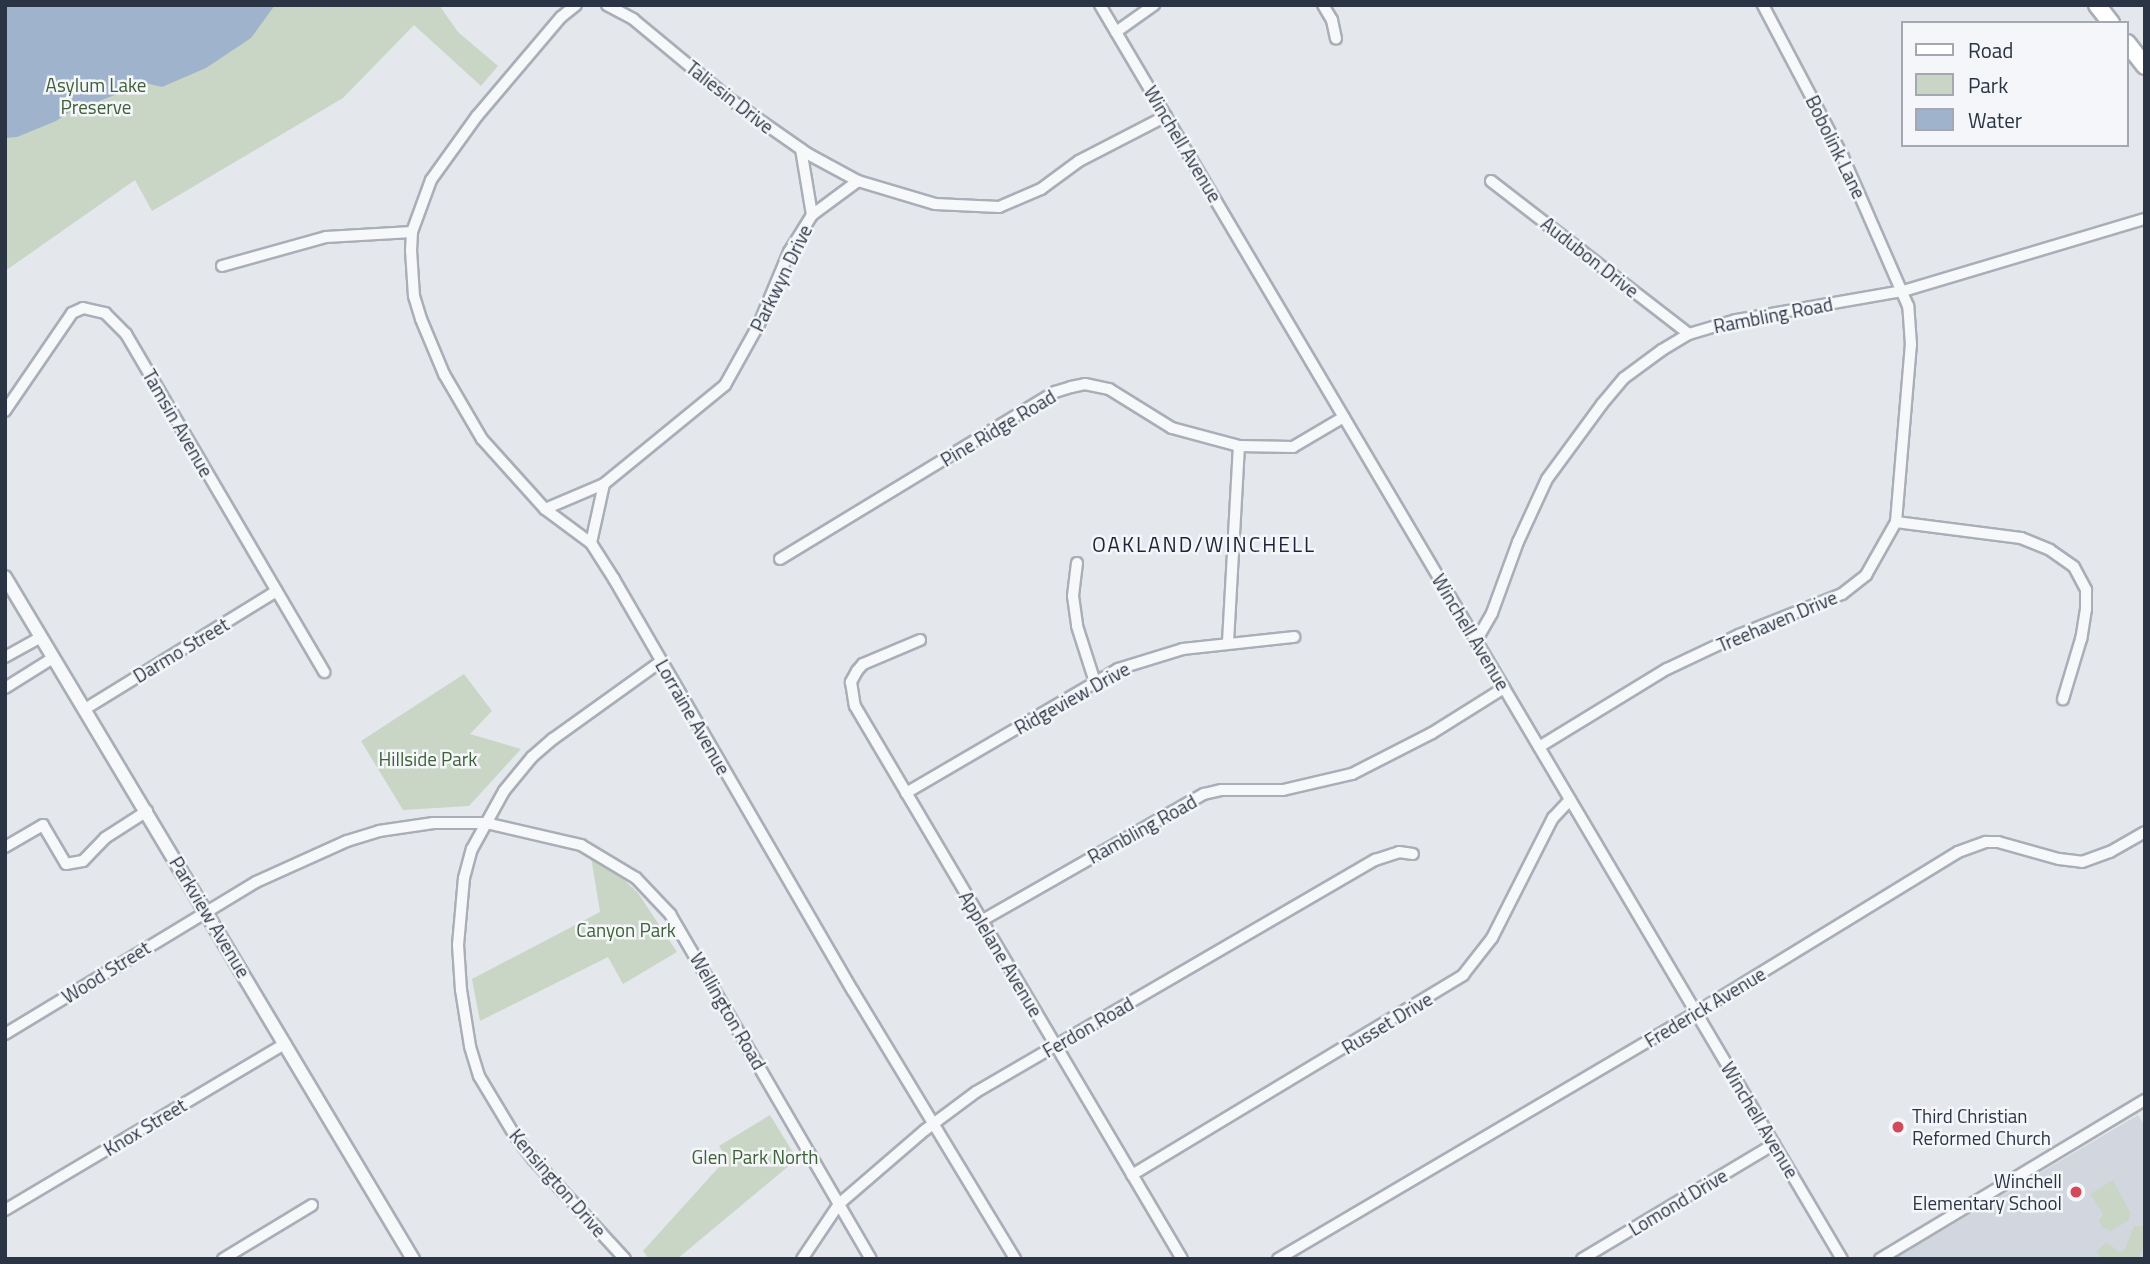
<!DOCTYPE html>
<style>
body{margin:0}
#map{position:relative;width:2150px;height:1264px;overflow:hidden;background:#e4e7ec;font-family:"Titillium Web",sans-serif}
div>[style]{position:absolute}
.built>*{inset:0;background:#d2d6de}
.green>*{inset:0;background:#c9d6c5}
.water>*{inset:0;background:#9fb4cc}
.roads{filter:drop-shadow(2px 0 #a9aeb7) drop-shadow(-2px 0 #a9aeb7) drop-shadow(0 2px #a9aeb7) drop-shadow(0 -2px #a9aeb7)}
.minor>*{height:10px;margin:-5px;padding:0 5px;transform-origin:5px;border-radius:5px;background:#f7f8fa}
.tertiary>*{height:12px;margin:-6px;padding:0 6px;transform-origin:6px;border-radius:6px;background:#f7f8fa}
.primary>*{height:16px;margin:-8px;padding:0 8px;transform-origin:8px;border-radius:8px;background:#fff}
.dots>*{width:19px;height:19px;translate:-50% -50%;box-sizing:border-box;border:4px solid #f4f6f9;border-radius:50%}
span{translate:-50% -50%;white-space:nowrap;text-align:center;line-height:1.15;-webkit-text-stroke:5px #f4f6f9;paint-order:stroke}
.park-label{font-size:19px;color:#3f6138}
.street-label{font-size:19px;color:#2b3445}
.poi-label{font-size:19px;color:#2b3445}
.left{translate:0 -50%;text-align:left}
.right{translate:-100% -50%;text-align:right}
.neighbourhood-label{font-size:21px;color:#1d2536;letter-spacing:2px}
.frame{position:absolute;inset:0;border:7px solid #2b3445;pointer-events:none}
.legend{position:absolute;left:1901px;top:21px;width:228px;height:126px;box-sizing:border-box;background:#f4f6f9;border:2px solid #a4a8b1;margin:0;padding:9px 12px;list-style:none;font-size:21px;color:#2b3445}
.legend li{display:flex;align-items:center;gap:14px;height:35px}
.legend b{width:35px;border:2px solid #a4a8b1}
</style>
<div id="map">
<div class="built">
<i style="clip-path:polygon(2138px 1115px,2145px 1126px,2145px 1259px,1894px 1259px)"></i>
</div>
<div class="green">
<i style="clip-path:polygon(5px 5px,439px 5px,458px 32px,498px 66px,481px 86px,414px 25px,343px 98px,152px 211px,135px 180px,5px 271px)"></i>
<i style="clip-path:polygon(464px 674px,492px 711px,470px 734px,521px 749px,469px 806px,403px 810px,361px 741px)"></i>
<i style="clip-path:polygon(591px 857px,618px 874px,638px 893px,677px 952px,623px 984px,608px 957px,480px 1021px,472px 979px,600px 912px)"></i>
<i style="clip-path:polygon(770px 1115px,797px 1159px,677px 1259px,649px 1259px,643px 1251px,727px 1158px,719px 1146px)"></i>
<i style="clip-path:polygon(2113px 1180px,2130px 1212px,2129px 1220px,2111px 1231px,2103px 1228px,2099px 1221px,2103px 1214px,2090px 1194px)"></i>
<i style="clip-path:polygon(2134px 1226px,2145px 1226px,2145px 1242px,2139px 1258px,2100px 1259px,2097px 1251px,2106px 1242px,2120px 1252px,2125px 1249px)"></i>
</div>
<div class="water">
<i style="clip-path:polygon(5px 5px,275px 5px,251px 38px,206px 68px,162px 87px,145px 83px,97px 102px,83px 103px,56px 121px,17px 137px,5px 138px)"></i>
</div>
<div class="roads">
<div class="minor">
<i style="left:576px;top:5px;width:19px;rotate:141deg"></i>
<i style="left:561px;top:17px;width:130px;rotate:130.3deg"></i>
<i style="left:477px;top:116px;width:79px;rotate:125.7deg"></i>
<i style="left:431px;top:180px;width:55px;rotate:110.1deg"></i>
<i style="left:412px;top:232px;width:18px;rotate:93deg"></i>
<i style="left:411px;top:250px;width:46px;rotate:86.3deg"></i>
<i style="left:414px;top:296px;width:24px;rotate:73deg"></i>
<i style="left:421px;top:319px;width:60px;rotate:67.3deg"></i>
<i style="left:444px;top:374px;width:75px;rotate:59.7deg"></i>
<i style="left:482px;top:439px;width:94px;rotate:48deg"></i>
<i style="left:545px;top:509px;width:57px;rotate:36.5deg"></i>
<i style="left:591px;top:543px;width:43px;rotate:57.4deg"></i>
<i style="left:614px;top:579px;width:476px;rotate:59.9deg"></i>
<i style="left:853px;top:991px;width:313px;rotate:58.8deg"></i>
<i style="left:607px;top:5px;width:30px;rotate:28deg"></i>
<i style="left:633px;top:19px;width:124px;rotate:39.7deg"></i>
<i style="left:728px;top:98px;width:98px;rotate:35deg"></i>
<i style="left:808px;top:154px;width:57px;rotate:28.4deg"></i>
<i style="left:858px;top:181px;width:80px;rotate:16.6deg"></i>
<i style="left:935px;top:204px;width:64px;rotate:2.7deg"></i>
<i style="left:999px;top:207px;width:46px;rotate:-23.2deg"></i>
<i style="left:1041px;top:189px;width:47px;rotate:-36.4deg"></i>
<i style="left:1079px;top:161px;width:98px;rotate:-27.3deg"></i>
<i style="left:1100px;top:5px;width:1457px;rotate:59.39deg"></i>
<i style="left:1323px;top:5px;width:17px;rotate:59deg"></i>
<i style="left:1332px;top:20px;width:19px;rotate:78deg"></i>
<i style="left:1116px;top:32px;width:47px;rotate:-35.4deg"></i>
<i style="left:801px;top:149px;width:67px;rotate:80.5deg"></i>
<i style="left:1491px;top:181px;width:250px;rotate:37.7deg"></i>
<i style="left:222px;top:266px;width:108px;rotate:-15.6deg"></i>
<i style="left:326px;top:237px;width:86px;rotate:-3.3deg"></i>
<i style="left:5px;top:411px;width:119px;rotate:-55.6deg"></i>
<i style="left:72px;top:313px;width:12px;rotate:-24deg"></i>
<i style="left:83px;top:308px;width:23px;rotate:13deg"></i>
<i style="left:105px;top:313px;width:30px;rotate:45deg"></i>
<i style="left:126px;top:334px;width:392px;rotate:59.6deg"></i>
<i style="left:545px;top:509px;width:64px;rotate:-23deg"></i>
<i style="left:1896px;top:522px;width:126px;rotate:7.3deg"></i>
<i style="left:2021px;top:538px;width:31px;rotate:22deg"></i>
<i style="left:2050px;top:550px;width:29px;rotate:35deg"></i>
<i style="left:2074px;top:567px;width:26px;rotate:62deg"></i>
<i style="left:2086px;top:590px;width:19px;rotate:90deg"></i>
<i style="left:2086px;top:609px;width:30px;rotate:99deg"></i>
<i style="left:2081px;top:639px;width:63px;rotate:106.7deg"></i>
<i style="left:591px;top:543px;width:60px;rotate:-77.6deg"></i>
<i style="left:604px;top:484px;width:156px;rotate:-39.3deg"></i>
<i style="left:725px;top:385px;width:70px;rotate:-60.9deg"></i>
<i style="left:759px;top:324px;width:78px;rotate:-67.4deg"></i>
<i style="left:789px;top:252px;width:44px;rotate:-58.1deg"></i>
<i style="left:812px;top:215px;width:57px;rotate:-36.5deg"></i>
<i style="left:780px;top:559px;width:322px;rotate:-31.3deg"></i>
<i style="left:1055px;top:392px;width:17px;rotate:-17deg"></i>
<i style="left:1071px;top:387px;width:14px;rotate:-12deg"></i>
<i style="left:1085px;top:384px;width:25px;rotate:12deg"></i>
<i style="left:1109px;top:389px;width:74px;rotate:31.8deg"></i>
<i style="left:1172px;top:428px;width:69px;rotate:15deg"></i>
<i style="left:1239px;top:446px;width:54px;rotate:1.1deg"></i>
<i style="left:1293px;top:447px;width:59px;rotate:-30.5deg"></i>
<i style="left:1077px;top:563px;width:33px;rotate:97deg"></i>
<i style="left:1073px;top:596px;width:30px;rotate:82deg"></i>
<i style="left:1077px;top:626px;width:59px;rotate:72.2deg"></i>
<i style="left:920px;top:640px;width:62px;rotate:157.2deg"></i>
<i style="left:863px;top:664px;width:9px;rotate:131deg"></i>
<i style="left:857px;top:671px;width:13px;rotate:119deg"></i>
<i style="left:851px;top:682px;width:24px;rotate:81deg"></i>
<i style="left:855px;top:706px;width:642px;rotate:59.4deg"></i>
<i style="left:1476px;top:641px;width:32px;rotate:-60deg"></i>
<i style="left:1492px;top:613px;width:76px;rotate:-69.9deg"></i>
<i style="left:1518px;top:542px;width:69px;rotate:-65.3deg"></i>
<i style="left:1547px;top:479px;width:93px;rotate:-53.7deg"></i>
<i style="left:1602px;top:404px;width:34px;rotate:-50deg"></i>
<i style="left:1624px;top:378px;width:47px;rotate:-36.4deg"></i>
<i style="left:1662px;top:350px;width:31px;rotate:-31deg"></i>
<i style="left:1689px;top:334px;width:49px;rotate:-16.6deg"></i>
<i style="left:1736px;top:320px;width:169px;rotate:-9.9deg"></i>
<i style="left:1903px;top:291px;width:252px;rotate:-16.6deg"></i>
<i style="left:1228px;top:642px;width:196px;rotate:-86.8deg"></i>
<i style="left:5px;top:657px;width:41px;rotate:-29.1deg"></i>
<i style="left:5px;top:688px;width:57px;rotate:-32deg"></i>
<i style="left:85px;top:709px;width:225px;rotate:-31.6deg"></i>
<i style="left:1539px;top:747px;width:150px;rotate:-31.4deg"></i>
<i style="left:1667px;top:669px;width:80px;rotate:-25.3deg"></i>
<i style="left:1739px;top:635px;width:111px;rotate:-21.7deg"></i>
<i style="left:1842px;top:594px;width:31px;rotate:-38deg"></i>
<i style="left:1866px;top:575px;width:61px;rotate:-60.5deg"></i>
<i style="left:1896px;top:522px;width:178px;rotate:-85.2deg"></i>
<i style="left:1911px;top:345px;width:39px;rotate:-94deg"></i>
<i style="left:1908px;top:306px;width:163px;rotate:-113.6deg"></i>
<i style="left:1843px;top:157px;width:172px;rotate:-117.8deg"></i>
<i style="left:906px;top:793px;width:246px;rotate:-30.3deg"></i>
<i style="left:1118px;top:669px;width:68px;rotate:-17.1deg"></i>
<i style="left:1183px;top:649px;width:112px;rotate:-6.2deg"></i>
<i style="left:5px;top:847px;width:44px;rotate:-30.1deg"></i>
<i style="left:43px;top:825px;width:45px;rotate:59.5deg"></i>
<i style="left:66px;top:864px;width:17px;rotate:-10deg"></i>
<i style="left:83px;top:861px;width:32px;rotate:-46deg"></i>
<i style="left:105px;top:838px;width:50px;rotate:-32.7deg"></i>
<i style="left:981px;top:921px;width:257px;rotate:-29.7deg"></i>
<i style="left:1204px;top:794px;width:18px;rotate:-13deg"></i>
<i style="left:1222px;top:790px;width:61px"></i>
<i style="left:1283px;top:790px;width:71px;rotate:-13.1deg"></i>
<i style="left:1352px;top:774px;width:90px;rotate:-27.1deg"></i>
<i style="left:1432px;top:733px;width:85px;rotate:-32deg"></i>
<i style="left:5px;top:1034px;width:293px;rotate:-31.2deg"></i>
<i style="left:256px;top:882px;width:100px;rotate:-24.3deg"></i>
<i style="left:347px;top:841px;width:34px;rotate:-17deg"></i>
<i style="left:379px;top:831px;width:55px;rotate:-8.4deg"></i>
<i style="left:433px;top:823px;width:53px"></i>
<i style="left:486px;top:823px;width:98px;rotate:13deg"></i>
<i style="left:581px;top:845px;width:64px;rotate:31deg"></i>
<i style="left:636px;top:878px;width:50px;rotate:46.6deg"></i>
<i style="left:670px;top:914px;width:399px;rotate:59.8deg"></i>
<i style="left:1132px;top:1175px;width:387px;rotate:-31.1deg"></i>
<i style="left:1463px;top:975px;width:47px;rotate:-51.9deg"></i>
<i style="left:1492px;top:938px;width:135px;rotate:-63.1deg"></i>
<i style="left:1553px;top:818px;width:25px;rotate:-47deg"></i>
<i style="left:5px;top:1210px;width:326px;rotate:-30.7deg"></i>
<i style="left:223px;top:1259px;width:104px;rotate:-31.2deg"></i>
<i style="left:625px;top:1259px;width:136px;rotate:-132.6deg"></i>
<i style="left:533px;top:1159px;width:29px;rotate:-128deg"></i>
<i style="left:515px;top:1136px;width:70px;rotate:-121deg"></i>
<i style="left:479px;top:1076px;width:31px;rotate:-107deg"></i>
<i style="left:470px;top:1046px;width:57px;rotate:-99.1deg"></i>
<i style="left:461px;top:990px;width:45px;rotate:-93.8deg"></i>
<i style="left:458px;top:945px;width:67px;rotate:-84.9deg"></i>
<i style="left:464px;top:878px;width:30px;rotate:-75deg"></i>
<i style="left:472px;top:849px;width:66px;rotate:-61.1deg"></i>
<i style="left:504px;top:791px;width:44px;rotate:-50.5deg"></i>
<i style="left:532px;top:757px;width:28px;rotate:-41deg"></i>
<i style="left:553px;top:739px;width:132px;rotate:-35.7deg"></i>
<i style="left:802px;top:1259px;width:66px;rotate:-56.1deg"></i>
<i style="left:839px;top:1204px;width:113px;rotate:-40.7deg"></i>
<i style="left:925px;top:1130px;width:64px;rotate:-36.7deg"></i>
<i style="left:976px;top:1092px;width:462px;rotate:-30.2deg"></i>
<i style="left:1375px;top:860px;width:25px;rotate:-18deg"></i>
<i style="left:1399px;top:852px;width:14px;rotate:8deg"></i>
<i style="left:1278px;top:1259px;width:486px;rotate:-30.5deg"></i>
<i style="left:1697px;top:1012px;width:306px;rotate:-31.5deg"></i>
<i style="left:1958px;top:852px;width:30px;rotate:-20deg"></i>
<i style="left:1986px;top:842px;width:12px"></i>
<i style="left:1998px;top:842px;width:63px;rotate:15.6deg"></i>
<i style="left:2059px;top:859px;width:23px;rotate:7deg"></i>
<i style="left:2082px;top:862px;width:30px;rotate:-20deg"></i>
<i style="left:2110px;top:852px;width:40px;rotate:-29.7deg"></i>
<i style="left:1582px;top:1259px;width:224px;rotate:-30.9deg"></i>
<i style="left:1880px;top:1259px;width:309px;rotate:-31deg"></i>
</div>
<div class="tertiary">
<i style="left:5px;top:577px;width:795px;rotate:59.11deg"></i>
</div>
<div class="primary">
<i style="left:2097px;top:5px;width:23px;rotate:52deg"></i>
<i style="left:2127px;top:43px;width:29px;rotate:52deg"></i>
</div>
</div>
<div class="dots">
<i style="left:1898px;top:1127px;background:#d1495b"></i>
<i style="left:2076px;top:1192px;background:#d1495b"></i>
</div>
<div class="park-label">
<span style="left:96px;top:96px">Asylum Lake<br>Preserve</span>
<span style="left:428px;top:759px">Hillside Park</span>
<span style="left:626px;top:930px">Canyon Park</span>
<span style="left:755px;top:1157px">Glen Park North</span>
</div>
<div class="street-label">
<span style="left:730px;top:97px;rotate:38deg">Taliesin Drive</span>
<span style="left:1183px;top:144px;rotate:59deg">Winchell Avenue</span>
<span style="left:1836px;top:147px;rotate:64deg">Bobolink Lane</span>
<span style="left:1590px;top:257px;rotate:38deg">Audubon Drive</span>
<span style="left:781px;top:278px;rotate:-64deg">Parkwyn Drive</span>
<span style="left:1773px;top:315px;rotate:-11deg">Rambling Road</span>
<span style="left:178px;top:423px;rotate:60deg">Tamsin Avenue</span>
<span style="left:998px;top:428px;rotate:-31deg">Pine Ridge Road</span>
<span style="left:1777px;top:621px;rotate:-23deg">Treehaven Drive</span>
<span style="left:1471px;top:632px;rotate:59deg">Winchell Avenue</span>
<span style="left:181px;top:650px;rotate:-31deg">Darmo Street</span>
<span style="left:1072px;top:698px;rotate:-29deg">Ridgeview Drive</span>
<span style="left:693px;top:717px;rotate:60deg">Lorraine Avenue</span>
<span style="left:1142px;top:829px;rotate:-29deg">Rambling Road</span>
<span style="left:210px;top:917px;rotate:59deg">Parkview Avenue</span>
<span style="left:1001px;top:954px;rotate:59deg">Applelane Avenue</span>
<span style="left:106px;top:972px;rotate:-32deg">Wood Street</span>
<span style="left:1705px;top:1007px;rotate:-31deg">Frederick Avenue</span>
<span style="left:728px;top:1011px;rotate:60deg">Wellington Road</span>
<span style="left:1387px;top:1023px;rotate:-31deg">Russet Drive</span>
<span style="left:1088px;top:1027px;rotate:-30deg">Ferdon Road</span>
<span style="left:1760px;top:1120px;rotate:59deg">Winchell Avenue</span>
<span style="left:145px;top:1127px;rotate:-31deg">Knox Street</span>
<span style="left:558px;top:1183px;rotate:49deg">Kensington Drive</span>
<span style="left:1678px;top:1202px;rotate:-31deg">Lomond Drive</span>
</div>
<div class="poi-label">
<span class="left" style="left:1912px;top:1127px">Third Christian<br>Reformed Church</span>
<span class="right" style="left:2062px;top:1192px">Winchell<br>Elementary School</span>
</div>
<div class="neighbourhood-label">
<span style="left:1204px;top:544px">OAKLAND/WINCHELL</span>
</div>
<div class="frame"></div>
<ul class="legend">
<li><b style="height:9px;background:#fff"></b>Road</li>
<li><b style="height:19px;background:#c9d6c5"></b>Park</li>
<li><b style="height:19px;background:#9fb4cc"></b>Water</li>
</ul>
</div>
